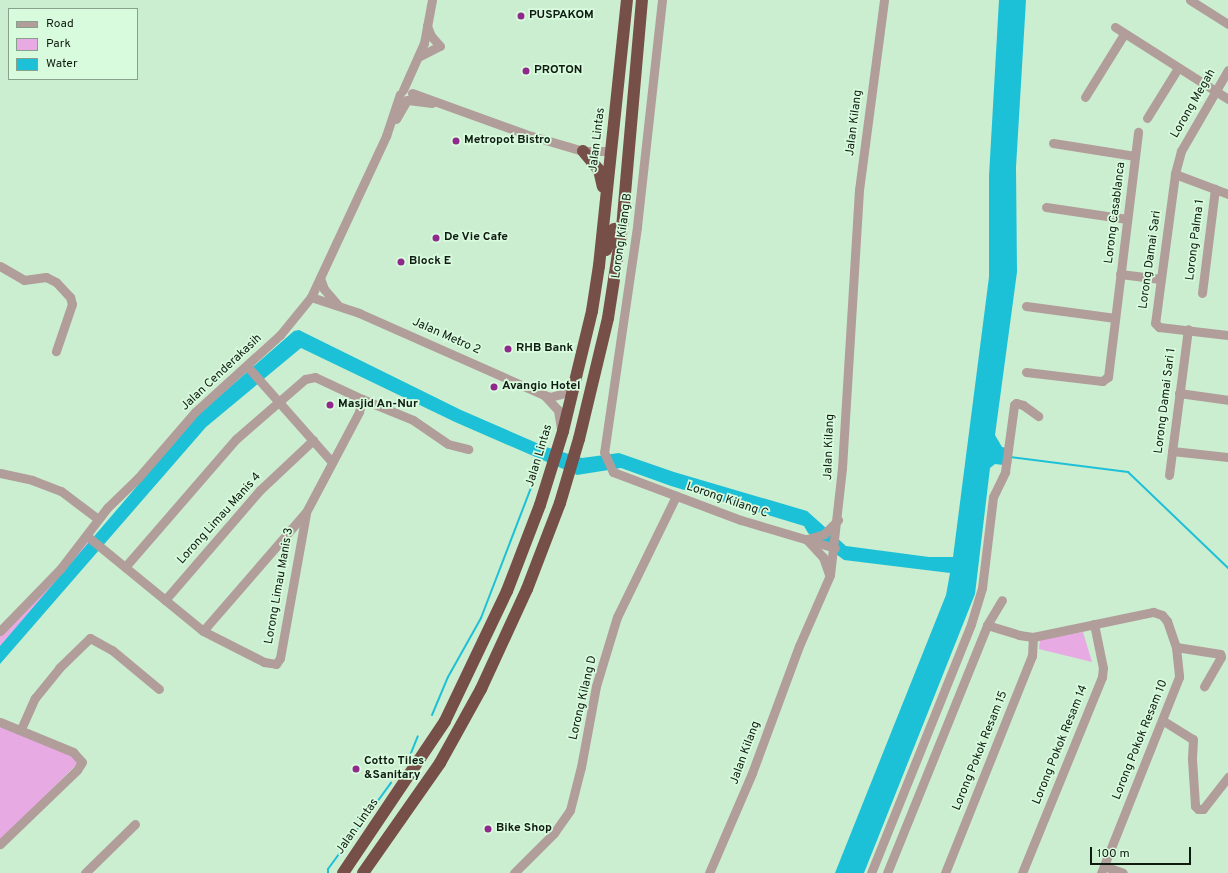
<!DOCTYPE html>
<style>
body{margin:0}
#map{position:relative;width:1228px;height:873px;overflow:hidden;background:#cbedd0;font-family:Overpass,sans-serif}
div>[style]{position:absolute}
.green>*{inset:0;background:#e7aae2}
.water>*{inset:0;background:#1dc1d7}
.stream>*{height:2px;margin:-1px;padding:0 1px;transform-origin:1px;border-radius:1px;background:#1dc1d7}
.minor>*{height:9px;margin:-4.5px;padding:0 4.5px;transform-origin:4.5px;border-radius:4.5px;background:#b19d9a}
.highway>*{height:12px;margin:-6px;padding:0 6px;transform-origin:6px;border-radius:6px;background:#764f49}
.dots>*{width:11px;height:11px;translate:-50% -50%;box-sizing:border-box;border:2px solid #d8fadd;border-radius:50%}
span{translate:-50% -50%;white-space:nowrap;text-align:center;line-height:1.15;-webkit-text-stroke:3.5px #d8fadd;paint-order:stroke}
.poi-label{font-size:12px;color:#101c12;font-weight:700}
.left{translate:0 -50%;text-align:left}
.street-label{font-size:12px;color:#101c12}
.legend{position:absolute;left:8px;top:8px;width:130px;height:72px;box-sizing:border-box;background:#d8fadd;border:1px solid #88a18c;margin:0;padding:5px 7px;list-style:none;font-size:12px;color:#101c12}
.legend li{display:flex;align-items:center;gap:8px;height:20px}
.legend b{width:20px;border:1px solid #88a18c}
.scale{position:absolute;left:1090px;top:847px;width:101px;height:18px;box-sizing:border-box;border:2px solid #101c12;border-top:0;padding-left:5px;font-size:12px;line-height:14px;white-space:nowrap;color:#101c12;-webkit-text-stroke:3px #d8fadd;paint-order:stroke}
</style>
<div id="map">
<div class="green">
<i style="clip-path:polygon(86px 541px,90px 543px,0 646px,0 636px)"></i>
<i style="clip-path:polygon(1083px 632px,1092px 662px,1039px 649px,1040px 639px)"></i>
<i style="clip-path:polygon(0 726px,71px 755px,76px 759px,77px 764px,0 840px)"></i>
</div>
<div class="water">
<i style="clip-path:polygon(999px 0,1026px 0,1016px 167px,1017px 272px,995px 435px,1002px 447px,1012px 449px,1011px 466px,995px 464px,990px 468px,975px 594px,864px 873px,835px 873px,946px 595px,950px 573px,844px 560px,808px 533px,804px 526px,671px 486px,621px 468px,577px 475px,455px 422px,301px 348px,206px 427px,0 664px,0 646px,198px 415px,294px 331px,299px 330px,461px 410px,546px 447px,582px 458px,619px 453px,674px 472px,807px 511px,846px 546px,929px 557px,953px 557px,989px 277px,989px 176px)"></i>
</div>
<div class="stream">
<i style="left:1010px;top:457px;width:119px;rotate:7.2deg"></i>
<i style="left:1128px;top:472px;width:139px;rotate:43.8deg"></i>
<i style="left:432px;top:715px;width:41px;rotate:-67.2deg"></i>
<i style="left:448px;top:677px;width:68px;rotate:-60.8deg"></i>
<i style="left:481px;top:618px;width:165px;rotate:-69deg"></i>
<i style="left:411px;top:753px;width:18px;rotate:-68deg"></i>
<i style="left:377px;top:802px;width:24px;rotate:-54deg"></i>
<i style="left:328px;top:873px;width:4px;rotate:-90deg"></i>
<i style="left:328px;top:869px;width:74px;rotate:-53.7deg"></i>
</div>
<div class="minor">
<i style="left:662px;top:0;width:228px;rotate:96.3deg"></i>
<i style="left:637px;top:227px;width:227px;rotate:98.3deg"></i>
<i style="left:604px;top:452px;width:22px;rotate:66deg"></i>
<i style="left:613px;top:472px;width:137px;rotate:20.6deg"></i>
<i style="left:741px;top:520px;width:98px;rotate:16.6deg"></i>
<i style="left:1190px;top:0;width:45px;rotate:32.3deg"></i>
<i style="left:1115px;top:27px;width:134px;rotate:32.5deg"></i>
<i style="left:420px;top:56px;width:22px;rotate:-27deg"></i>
<i style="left:440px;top:46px;width:13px;rotate:-132deg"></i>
<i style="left:431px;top:36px;width:11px;rotate:-112deg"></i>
<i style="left:1228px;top:70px;width:94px;rotate:120.1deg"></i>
<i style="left:1181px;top:151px;width:24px;rotate:105deg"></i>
<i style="left:1175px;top:174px;width:150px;rotate:97.6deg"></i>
<i style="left:1155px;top:323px;width:6px;rotate:45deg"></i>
<i style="left:1159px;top:327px;width:69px;rotate:6.6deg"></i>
<i style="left:403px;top:90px;width:51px;rotate:-65.9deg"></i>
<i style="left:424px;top:43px;width:44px;rotate:-79.5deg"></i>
<i style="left:412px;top:93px;width:120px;rotate:19.9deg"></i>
<i style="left:525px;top:134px;width:60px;rotate:16.3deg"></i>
<i style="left:583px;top:151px;width:28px"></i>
<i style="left:1085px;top:97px;width:74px;rotate:-58.2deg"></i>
<i style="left:408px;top:100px;width:24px;rotate:7deg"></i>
<i style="left:1147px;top:118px;width:59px;rotate:-58.2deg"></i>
<i style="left:396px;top:119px;width:22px;rotate:-60deg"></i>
<i style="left:1053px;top:143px;width:83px;rotate:9deg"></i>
<i style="left:1175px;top:174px;width:57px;rotate:20.7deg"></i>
<i style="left:1046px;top:207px;width:82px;rotate:8.4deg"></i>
<i style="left:0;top:266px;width:28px;rotate:30deg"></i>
<i style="left:24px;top:280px;width:22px;rotate:-8deg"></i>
<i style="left:46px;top:277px;width:11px;rotate:27deg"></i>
<i style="left:56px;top:282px;width:21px;rotate:47deg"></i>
<i style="left:70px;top:297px;width:7px;rotate:74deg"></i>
<i style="left:72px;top:304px;width:50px;rotate:108.8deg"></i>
<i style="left:1120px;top:274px;width:41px;rotate:7deg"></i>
<i style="left:320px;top:278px;width:12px;rotate:70deg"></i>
<i style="left:324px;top:289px;width:20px;rotate:49deg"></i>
<i style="left:1202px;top:293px;width:105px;rotate:-82.9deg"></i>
<i style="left:311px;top:297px;width:51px;rotate:18.4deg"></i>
<i style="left:359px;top:313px;width:202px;rotate:23.9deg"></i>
<i style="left:544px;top:395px;width:6px;rotate:18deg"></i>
<i style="left:550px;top:397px;width:11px;rotate:-15deg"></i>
<i style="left:561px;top:394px;width:20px;rotate:-49deg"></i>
<i style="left:1026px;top:306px;width:90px;rotate:7.7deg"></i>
<i style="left:247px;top:366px;width:128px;rotate:48.5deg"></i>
<i style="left:1026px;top:372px;width:77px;rotate:6.8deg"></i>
<i style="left:1102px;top:381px;width:7px;rotate:-34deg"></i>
<i style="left:1108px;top:377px;width:247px;rotate:-83deg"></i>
<i style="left:1179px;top:393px;width:49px;rotate:8.1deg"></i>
<i style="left:544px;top:395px;width:21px;rotate:47deg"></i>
<i style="left:558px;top:410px;width:20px;rotate:81deg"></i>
<i style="left:362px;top:399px;width:55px;rotate:22.4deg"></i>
<i style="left:413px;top:420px;width:42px;rotate:34.4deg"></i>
<i style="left:448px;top:444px;width:21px;rotate:14deg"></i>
<i style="left:1172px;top:451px;width:56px;rotate:6.1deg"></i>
<i style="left:0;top:473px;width:33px;rotate:12deg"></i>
<i style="left:32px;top:480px;width:31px;rotate:21deg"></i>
<i style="left:61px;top:491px;width:46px;rotate:37.1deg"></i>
<i style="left:1169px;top:475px;width:147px;rotate:-82.6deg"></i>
<i style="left:87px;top:536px;width:150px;rotate:39.3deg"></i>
<i style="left:203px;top:631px;width:68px;rotate:26.9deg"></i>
<i style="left:264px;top:662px;width:12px;rotate:9deg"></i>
<i style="left:276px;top:664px;width:7px;rotate:-56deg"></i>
<i style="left:280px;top:658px;width:146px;rotate:-79.8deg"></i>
<i style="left:807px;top:539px;width:18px;rotate:-16deg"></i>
<i style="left:824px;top:534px;width:20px;rotate:-45deg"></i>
<i style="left:807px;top:540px;width:23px;rotate:47deg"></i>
<i style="left:823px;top:557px;width:18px;rotate:71deg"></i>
<i style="left:125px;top:567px;width:169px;rotate:-49.1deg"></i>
<i style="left:236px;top:439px;width:91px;rotate:-41deg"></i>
<i style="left:305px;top:379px;width:10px;rotate:-11deg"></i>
<i style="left:315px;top:377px;width:52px;rotate:25.1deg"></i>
<i style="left:362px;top:399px;width:13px;rotate:103deg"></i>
<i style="left:359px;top:412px;width:113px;rotate:117.9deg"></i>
<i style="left:306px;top:512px;width:157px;rotate:130.9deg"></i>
<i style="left:165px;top:600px;width:145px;rotate:-49.2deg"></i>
<i style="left:260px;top:490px;width:73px;rotate:-43.3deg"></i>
<i style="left:987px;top:625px;width:29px;rotate:-59deg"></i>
<i style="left:0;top:631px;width:88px;rotate:-45.9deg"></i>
<i style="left:61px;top:568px;width:76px;rotate:-52.5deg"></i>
<i style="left:107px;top:508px;width:43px;rotate:-44.1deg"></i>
<i style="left:138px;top:478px;width:87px;rotate:-49.2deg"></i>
<i style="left:195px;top:412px;width:115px;rotate:-42.2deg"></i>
<i style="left:280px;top:335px;width:49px;rotate:-50.8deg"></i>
<i style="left:311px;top:297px;width:178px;rotate:-65deg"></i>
<i style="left:386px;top:136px;width:44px;rotate:-71.6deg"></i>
<i style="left:1176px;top:647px;width:45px;rotate:9deg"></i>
<i style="left:1220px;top:654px;width:3px;rotate:72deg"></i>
<i style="left:1221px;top:657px;width:34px;rotate:120deg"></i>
<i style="left:1162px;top:720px;width:36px;rotate:32deg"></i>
<i style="left:1193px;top:739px;width:20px;rotate:93deg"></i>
<i style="left:1192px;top:759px;width:47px;rotate:86.3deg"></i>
<i style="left:1195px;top:806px;width:4px;rotate:45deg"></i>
<i style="left:1198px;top:809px;width:5px"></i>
<i style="left:1203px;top:809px;width:41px;rotate:-52deg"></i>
<i style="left:0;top:722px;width:79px;rotate:22.3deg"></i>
<i style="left:73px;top:752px;width:13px;rotate:48deg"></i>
<i style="left:82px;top:762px;width:9px;rotate:122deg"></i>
<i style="left:77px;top:770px;width:107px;rotate:136.1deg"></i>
<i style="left:21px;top:729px;width:34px;rotate:-66deg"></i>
<i style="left:35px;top:698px;width:38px;rotate:-51deg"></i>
<i style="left:59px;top:668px;width:43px;rotate:-44.1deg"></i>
<i style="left:90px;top:638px;width:25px;rotate:29deg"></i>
<i style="left:112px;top:650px;width:61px;rotate:39.7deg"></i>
<i style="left:1104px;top:866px;width:20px;rotate:20deg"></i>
<i style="left:85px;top:873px;width:70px;rotate:-44.4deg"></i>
<i style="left:514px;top:873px;width:57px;rotate:-45deg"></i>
<i style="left:554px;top:833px;width:28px;rotate:-55deg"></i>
<i style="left:570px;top:810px;width:44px;rotate:-75.7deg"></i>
<i style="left:581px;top:767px;width:82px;rotate:-79.5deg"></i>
<i style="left:596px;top:686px;width:72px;rotate:-73.1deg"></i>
<i style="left:617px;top:617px;width:135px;rotate:-64deg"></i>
<i style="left:709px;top:873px;width:109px;rotate:-66.7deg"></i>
<i style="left:752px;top:773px;width:135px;rotate:-69.7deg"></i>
<i style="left:799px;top:646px;width:77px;rotate:-66.4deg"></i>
<i style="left:830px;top:575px;width:108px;rotate:-83.6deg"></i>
<i style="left:842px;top:468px;width:279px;rotate:-86.5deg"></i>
<i style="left:859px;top:190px;width:192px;rotate:-82.5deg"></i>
<i style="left:871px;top:873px;width:268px;rotate:-68.1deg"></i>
<i style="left:971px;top:624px;width:38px;rotate:-73deg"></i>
<i style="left:982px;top:588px;width:92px;rotate:-83.1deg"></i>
<i style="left:993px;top:497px;width:28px;rotate:-64deg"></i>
<i style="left:1005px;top:472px;width:68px;rotate:-82.3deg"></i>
<i style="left:1014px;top:405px;width:3px;rotate:-45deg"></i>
<i style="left:1016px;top:403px;width:7px;rotate:16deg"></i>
<i style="left:1023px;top:405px;width:19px;rotate:36deg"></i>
<i style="left:887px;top:873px;width:267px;rotate:-68deg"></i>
<i style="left:987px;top:625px;width:34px;rotate:17deg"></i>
<i style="left:1019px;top:635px;width:14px;rotate:8deg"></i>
<i style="left:1033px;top:637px;width:123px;rotate:-11.8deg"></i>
<i style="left:1153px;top:612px;width:9px;rotate:18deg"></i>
<i style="left:1162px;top:615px;width:8px;rotate:50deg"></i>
<i style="left:1167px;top:621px;width:28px;rotate:71deg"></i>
<i style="left:1176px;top:647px;width:30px;rotate:84deg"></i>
<i style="left:1179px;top:677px;width:211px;rotate:111.7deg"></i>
<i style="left:945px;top:873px;width:234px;rotate:-68.2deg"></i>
<i style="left:1032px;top:656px;width:19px;rotate:-87deg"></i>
<i style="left:1022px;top:873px;width:212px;rotate:-67.8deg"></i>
<i style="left:1102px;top:677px;width:9px;rotate:-84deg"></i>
<i style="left:1103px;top:668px;width:45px;rotate:-101.6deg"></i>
</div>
<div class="highway">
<i style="left:583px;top:151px;width:25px;rotate:50deg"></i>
<i style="left:599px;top:170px;width:17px;rotate:77deg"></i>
<i style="left:606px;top:250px;width:22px;rotate:-69deg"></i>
<i style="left:614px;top:229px;width:8px;rotate:-7deg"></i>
<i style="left:343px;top:873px;width:183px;rotate:-56.1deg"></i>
<i style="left:445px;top:721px;width:144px;rotate:-64.5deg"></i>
<i style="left:507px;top:591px;width:92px;rotate:-69deg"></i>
<i style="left:540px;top:505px;width:77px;rotate:-72.7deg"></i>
<i style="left:563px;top:431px;width:123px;rotate:-76.4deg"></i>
<i style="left:592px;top:311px;width:46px;rotate:-81.2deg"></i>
<i style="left:599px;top:266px;width:267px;rotate:-84deg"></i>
<i style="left:363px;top:873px;width:134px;rotate:-55deg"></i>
<i style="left:440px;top:763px;width:85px;rotate:-61deg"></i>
<i style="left:481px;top:689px;width:110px;rotate:-65.3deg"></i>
<i style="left:527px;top:589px;width:92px;rotate:-69deg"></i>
<i style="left:560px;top:503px;width:67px;rotate:-73.5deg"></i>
<i style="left:579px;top:439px;width:124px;rotate:-76.5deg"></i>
<i style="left:608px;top:318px;width:91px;rotate:-81.2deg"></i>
<i style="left:622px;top:228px;width:229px;rotate:-85deg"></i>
</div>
<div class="dots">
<i style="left:521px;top:16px;background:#91298d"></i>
<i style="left:526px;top:71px;background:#91298d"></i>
<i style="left:456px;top:141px;background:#91298d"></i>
<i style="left:436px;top:238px;background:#91298d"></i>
<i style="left:401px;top:262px;background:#91298d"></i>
<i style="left:508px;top:349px;background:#91298d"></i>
<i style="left:494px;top:387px;background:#91298d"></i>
<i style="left:330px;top:405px;background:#91298d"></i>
<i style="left:356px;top:769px;background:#91298d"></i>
<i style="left:488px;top:829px;background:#91298d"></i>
</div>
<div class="poi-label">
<span class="left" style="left:529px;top:16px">PUSPAKOM</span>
<span class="left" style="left:534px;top:71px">PROTON</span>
<span class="left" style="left:464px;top:141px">Metropot Bistro</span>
<span class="left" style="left:444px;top:238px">De Vie Cafe</span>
<span class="left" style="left:409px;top:262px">Block E</span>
<span class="left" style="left:516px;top:349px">RHB Bank</span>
<span class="left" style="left:502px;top:387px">Avangio Hotel</span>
<span class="left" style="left:338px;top:405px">Masjid An-Nur</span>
<span class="left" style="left:364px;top:769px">Cotto Tiles<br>&amp;Sanitary</span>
<span class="left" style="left:496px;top:829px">Bike Shop</span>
</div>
<div class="street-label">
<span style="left:1194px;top:104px;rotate:-60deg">Lorong Megah</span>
<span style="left:855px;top:123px;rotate:-83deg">Jalan Kilang</span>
<span style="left:598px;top:140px;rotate:-83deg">Jalan Lintas</span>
<span style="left:1116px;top:213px;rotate:-83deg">Lorong Casablanca</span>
<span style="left:623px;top:236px;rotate:-82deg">Lorong Kilang B</span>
<span style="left:1196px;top:240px;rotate:-83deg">Lorong Palma 1</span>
<span style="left:1151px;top:260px;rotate:-82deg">Lorong Damai Sari</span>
<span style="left:446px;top:337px;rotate:24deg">Jalan Metro 2</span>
<span style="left:222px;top:373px;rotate:-43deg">Jalan Cenderakasih</span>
<span style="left:1166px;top:401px;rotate:-83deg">Lorong Damai Sari 1</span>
<span style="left:830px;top:447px;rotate:-88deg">Jalan Kilang</span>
<span style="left:540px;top:456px;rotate:-73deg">Jalan Lintas</span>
<span style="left:727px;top:501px;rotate:19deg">Lorong Kilang C</span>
<span style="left:220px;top:519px;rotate:-48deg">Lorong Limau Manis 4</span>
<span style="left:280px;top:586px;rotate:-80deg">Lorong Limau Manis 3</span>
<span style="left:584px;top:698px;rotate:-77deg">Lorong Kilang D</span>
<span style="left:1141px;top:740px;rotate:-68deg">Lorong Pokok Resam 10</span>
<span style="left:1061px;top:745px;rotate:-68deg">Lorong Pokok Resam 14</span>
<span style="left:981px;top:751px;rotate:-68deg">Lorong Pokok Resam 15</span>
<span style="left:746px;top:753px;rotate:-70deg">Jalan Kilang</span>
<span style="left:358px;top:827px;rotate:-55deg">Jalan Lintas</span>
</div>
<ul class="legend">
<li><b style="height:5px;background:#b19d9a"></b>Road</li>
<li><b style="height:11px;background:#e7aae2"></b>Park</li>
<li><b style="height:11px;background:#1dc1d7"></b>Water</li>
</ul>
<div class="scale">100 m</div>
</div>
